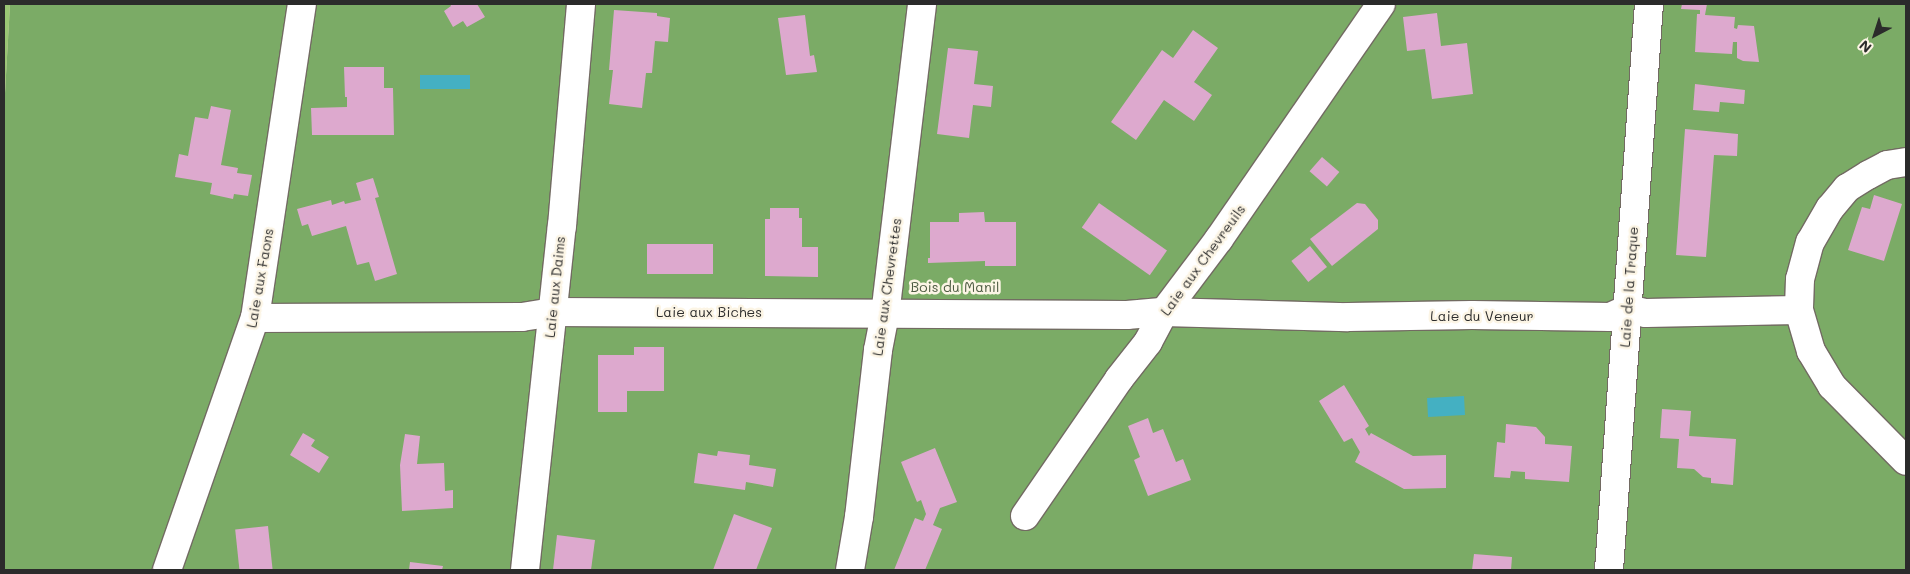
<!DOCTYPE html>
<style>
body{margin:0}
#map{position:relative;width:1910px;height:574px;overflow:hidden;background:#f6e1c7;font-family:Mali,sans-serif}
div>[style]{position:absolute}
.green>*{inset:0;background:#9ac674}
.forest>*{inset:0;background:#7bab66}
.water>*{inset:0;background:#44b0c2;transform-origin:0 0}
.building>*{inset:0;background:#dda9ce;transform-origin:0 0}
.roads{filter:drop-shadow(1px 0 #726b62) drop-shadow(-1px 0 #726b62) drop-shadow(0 1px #726b62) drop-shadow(0 -1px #726b62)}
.minor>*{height:28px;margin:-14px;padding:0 14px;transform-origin:14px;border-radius:14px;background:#fff}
span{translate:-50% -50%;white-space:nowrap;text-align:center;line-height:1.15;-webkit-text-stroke:5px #fcf5e5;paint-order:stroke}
.street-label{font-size:14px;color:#2b2b2b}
.park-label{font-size:14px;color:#4c5a41}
.frame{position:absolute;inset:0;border:5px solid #2b2b2b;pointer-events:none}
.north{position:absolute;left:1850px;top:10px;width:50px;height:50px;-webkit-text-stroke:4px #fcf5e5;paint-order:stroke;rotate:220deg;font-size:14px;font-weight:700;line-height:20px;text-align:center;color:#2b2b2b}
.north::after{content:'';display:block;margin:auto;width:18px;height:22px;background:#2b2b2b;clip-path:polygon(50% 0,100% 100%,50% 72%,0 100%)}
</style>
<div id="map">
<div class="green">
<i style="clip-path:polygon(4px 4px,10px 4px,4px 111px)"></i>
</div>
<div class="forest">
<i style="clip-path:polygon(10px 4px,1906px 4px,1906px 570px,4px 570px,4px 111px)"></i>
</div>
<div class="water">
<i style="left:420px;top:75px;width:50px;height:14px"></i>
<i style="left:1464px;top:396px;width:19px;height:37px;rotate:87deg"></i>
</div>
<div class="building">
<i style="clip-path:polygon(450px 4px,477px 4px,485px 17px,467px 27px,463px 21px,453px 27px,444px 11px,451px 6px)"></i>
<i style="clip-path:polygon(1682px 4px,1707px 4px,1705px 15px,1735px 17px,1734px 28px,1737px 29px,1738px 25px,1754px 26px,1759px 62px,1743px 61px,1737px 58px,1737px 42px,1733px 42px,1732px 54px,1695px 52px,1697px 14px,1700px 14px,1700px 10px,1681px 9px)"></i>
<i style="clip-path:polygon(614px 10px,657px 13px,657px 16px,670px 18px,668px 42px,655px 41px,652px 73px,646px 73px,642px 108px,609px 104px,613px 70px,609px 70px)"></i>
<i style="clip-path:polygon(1437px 13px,1441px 46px,1467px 43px,1473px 94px,1432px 99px,1425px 49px,1407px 51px,1403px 17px)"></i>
<i style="clip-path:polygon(805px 15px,810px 56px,814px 55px,817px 72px,786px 75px,778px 18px)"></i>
<i style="clip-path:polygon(1193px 30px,1218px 48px,1194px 82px,1212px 95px,1194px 121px,1164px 100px,1136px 140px,1111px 122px,1162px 50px,1173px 58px)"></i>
<i style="clip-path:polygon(948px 48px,978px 51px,974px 84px,993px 86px,991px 107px,973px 105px,969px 138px,937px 134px)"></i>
<i style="clip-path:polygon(344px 67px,384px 67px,384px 88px,393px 88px,394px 135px,312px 135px,311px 108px,347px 107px,347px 97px,345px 97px)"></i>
<i style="clip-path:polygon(1695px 84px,1745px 90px,1744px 104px,1720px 102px,1719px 112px,1693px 110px)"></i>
<i style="clip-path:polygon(211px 106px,231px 110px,221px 165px,238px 168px,237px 173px,252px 175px,248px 196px,234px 194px,233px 199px,210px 194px,212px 183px,175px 177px,179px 154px,188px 156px,195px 117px,208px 119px)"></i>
<i style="clip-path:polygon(1685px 129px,1738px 134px,1737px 156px,1714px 155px,1706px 257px,1676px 255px)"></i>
<i style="left:1322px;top:157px;width:23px;height:19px;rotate:41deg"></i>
<i style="clip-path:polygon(373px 178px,379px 197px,375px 198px,397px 274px,375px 281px,369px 262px,357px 265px,346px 226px,312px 236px,308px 224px,302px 226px,297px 209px,331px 200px,332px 205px,344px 201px,345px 204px,361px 200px,356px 183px)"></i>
<i style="clip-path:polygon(1874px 195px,1902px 204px,1884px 261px,1848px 250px,1862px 207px,1870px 209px)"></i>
<i style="left:1099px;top:203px;width:83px;height:30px;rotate:35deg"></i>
<i style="clip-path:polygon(1357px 203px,1365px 204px,1378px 220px,1378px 229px,1332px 266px,1310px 239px)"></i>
<i style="clip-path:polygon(770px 208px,799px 208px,799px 218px,802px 218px,802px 247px,818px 247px,818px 277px,765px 276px,765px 219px,770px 219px)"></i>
<i style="clip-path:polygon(984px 212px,985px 222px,1016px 222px,1016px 266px,985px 266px,985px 261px,928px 263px,928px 258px,930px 258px,930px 222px,959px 222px,959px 213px)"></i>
<i style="left:647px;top:244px;width:66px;height:30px"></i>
<i style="left:1310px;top:246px;width:27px;height:24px;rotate:51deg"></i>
<i style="clip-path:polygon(634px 347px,664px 347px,664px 391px,627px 391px,627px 412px,598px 412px,598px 355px,634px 355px)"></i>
<i style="clip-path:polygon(1344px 385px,1369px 426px,1365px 429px,1369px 436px,1371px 433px,1413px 456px,1446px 455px,1446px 488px,1404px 489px,1355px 462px,1360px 452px,1352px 438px,1344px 442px,1319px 401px)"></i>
<i style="clip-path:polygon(1662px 409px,1691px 411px,1689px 436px,1736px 439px,1733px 485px,1711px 483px,1711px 478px,1703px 477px,1694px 469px,1677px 468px,1679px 439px,1660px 438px)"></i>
<i style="clip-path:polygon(1148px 418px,1153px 433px,1163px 429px,1176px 462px,1183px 459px,1191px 480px,1148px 496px,1134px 460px,1140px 457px,1128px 426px)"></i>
<i style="clip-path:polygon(1506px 424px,1536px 427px,1545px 437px,1545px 444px,1572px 446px,1569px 482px,1525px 479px,1525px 472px,1511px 471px,1510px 478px,1494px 477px,1497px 442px,1505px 443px)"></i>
<i style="clip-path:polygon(303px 433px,315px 440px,311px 446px,329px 457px,319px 473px,290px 455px)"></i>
<i style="clip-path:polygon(405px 434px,420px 436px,417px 464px,444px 463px,445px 491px,453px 490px,453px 508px,402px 511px,400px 465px)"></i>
<i style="clip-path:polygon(935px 448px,957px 502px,940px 508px,933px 525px,942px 529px,925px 570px,894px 570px,915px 518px,923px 521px,926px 514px,921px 500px,917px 502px,901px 462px)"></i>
<i style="clip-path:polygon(718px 451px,750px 455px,749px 465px,776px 469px,773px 487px,746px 482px,745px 490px,694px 483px,698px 453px,717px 456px)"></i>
<i style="clip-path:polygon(734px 514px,772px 528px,756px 570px,713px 570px)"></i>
<i style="left:268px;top:526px;width:44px;height:33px;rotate:84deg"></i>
<i style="clip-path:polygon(557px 535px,595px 540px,591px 570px,553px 570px)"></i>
<i style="clip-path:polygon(1474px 554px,1512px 557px,1511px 570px,1472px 570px)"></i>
<i style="clip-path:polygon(410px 562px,443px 566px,442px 570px,409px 570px)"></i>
</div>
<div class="roads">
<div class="minor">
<i style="left:1906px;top:162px;width:19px;rotate:171deg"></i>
<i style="left:1887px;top:165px;width:21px;rotate:152deg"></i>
<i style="left:1868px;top:175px;width:25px;rotate:148deg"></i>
<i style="left:1847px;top:188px;width:26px;rotate:130deg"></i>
<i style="left:1830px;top:208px;width:39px;rotate:120deg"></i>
<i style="left:1810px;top:242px;width:38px;rotate:105deg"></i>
<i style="left:1800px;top:279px;width:31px;rotate:92deg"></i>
<i style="left:1799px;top:310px;width:43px;rotate:73.7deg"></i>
<i style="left:1811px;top:351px;width:41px;rotate:59deg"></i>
<i style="left:1832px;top:386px;width:105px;rotate:45.4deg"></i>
<i style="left:255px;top:318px;width:267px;rotate:-0.2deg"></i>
<i style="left:522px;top:317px;width:31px;rotate:-9deg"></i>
<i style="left:553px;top:312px;width:574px;rotate:0.3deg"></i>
<i style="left:1127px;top:315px;width:37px;rotate:-5deg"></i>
<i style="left:1164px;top:312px;width:184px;rotate:1.6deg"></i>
<i style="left:1348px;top:317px;width:124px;rotate:-0.9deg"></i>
<i style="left:1472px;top:315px;width:138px;rotate:0.8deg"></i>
<i style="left:1610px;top:317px;width:20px;rotate:-24deg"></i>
<i style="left:1628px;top:309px;width:18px;rotate:13deg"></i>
<i style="left:1646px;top:313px;width:153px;rotate:-1.1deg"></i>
<i style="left:1025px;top:516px;width:166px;rotate:-55.5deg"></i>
<i style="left:1119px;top:379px;width:47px;rotate:-51.9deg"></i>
<i style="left:1148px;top:342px;width:34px;rotate:-62deg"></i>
<i style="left:1164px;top:312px;width:91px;rotate:-53deg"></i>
<i style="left:1219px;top:239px;width:285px;rotate:-55.4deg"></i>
<i style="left:167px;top:570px;width:267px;rotate:-70.8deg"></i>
<i style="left:255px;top:318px;width:317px;rotate:-81.5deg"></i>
<i style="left:525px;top:570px;width:346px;rotate:-83.9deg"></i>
<i style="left:562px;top:226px;width:223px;rotate:-85.1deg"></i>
<i style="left:850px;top:570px;width:54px;rotate:-80.4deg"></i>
<i style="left:859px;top:517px;width:168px;rotate:-83.5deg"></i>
<i style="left:878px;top:350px;width:36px;rotate:-79deg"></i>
<i style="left:885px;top:315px;width:313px;rotate:-83.2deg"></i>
<i style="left:1609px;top:570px;width:567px;rotate:-85.96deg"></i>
</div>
</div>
<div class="street-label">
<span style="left:1203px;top:260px;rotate:-54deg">Laie aux Chevreuils</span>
<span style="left:260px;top:278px;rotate:-80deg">Laie aux Faons</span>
<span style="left:555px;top:287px;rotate:-84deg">Laie aux Daims</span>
<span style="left:887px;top:287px;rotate:-82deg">Laie aux Chevrettes</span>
<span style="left:1629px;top:287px;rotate:-86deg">Laie de la Traque</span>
<span style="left:709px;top:312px">Laie aux Biches</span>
<span style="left:1482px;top:316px">Laie du Veneur</span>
</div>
<div class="park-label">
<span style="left:955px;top:287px">Bois du Manil</span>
</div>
<div class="frame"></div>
<div class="north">N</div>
</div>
